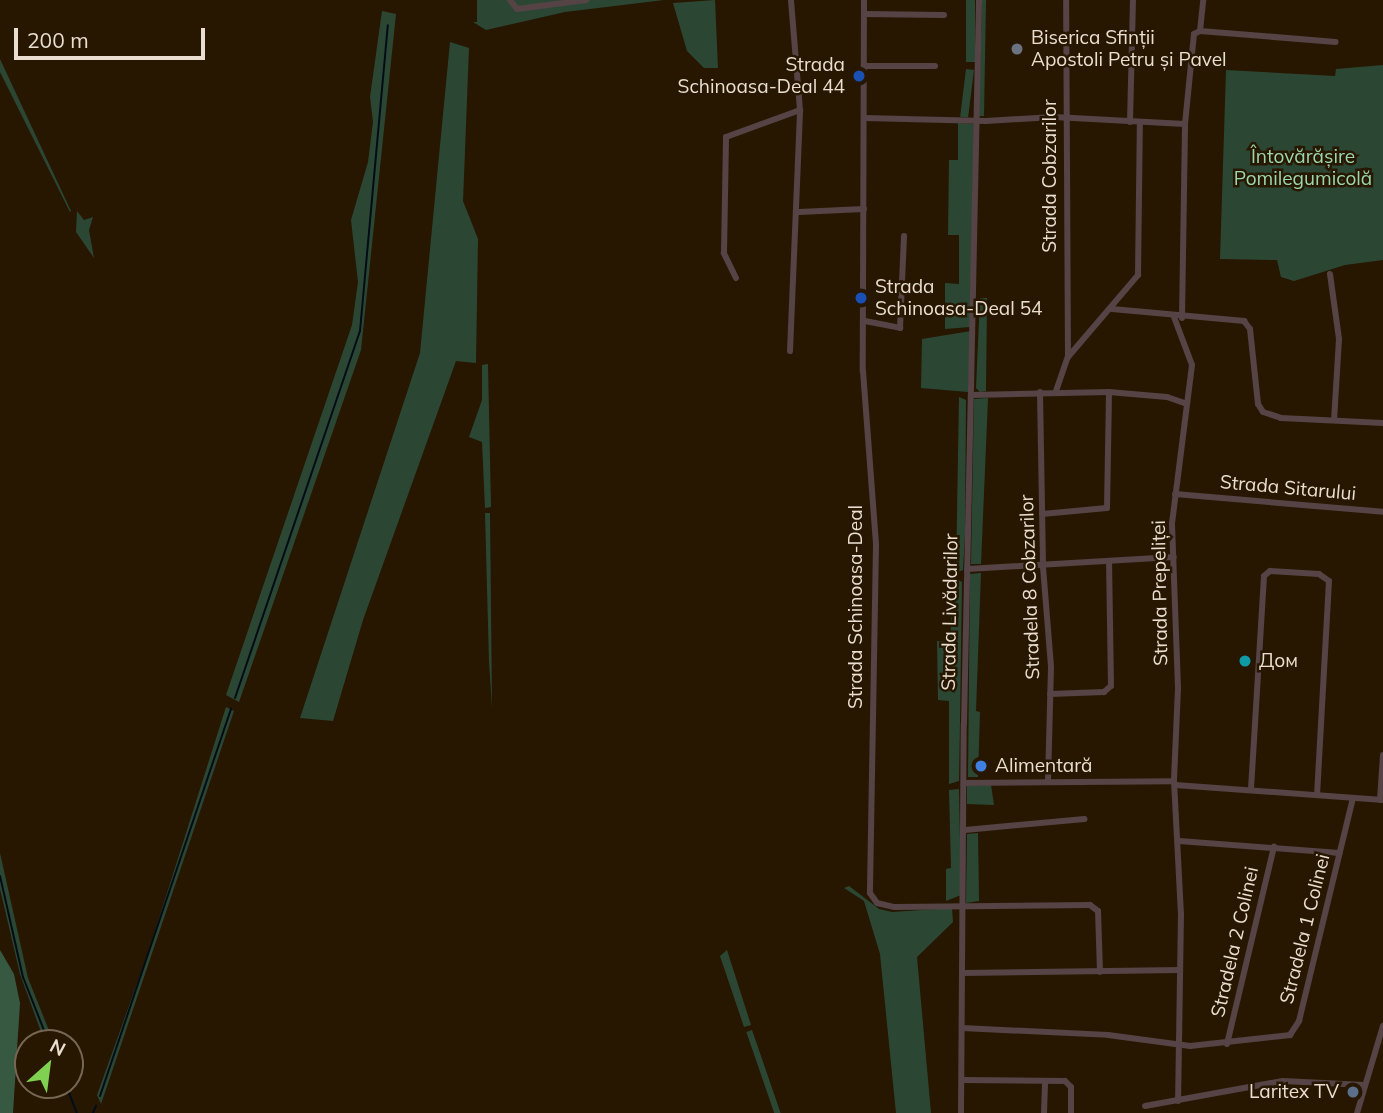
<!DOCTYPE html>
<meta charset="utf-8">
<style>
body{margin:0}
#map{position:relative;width:1383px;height:1113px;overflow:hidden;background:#271701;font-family:Mulish,sans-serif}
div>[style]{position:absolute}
.green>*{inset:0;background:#2b4734;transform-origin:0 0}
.forest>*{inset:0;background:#375942}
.stream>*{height:2px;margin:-1px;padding:0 1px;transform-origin:1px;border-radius:1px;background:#000d17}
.minor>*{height:6px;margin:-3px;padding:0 3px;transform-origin:3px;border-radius:3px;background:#554345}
.dots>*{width:19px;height:19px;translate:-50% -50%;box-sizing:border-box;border:4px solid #271701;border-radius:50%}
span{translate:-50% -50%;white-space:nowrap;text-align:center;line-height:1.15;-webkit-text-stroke:5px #271701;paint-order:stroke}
.poi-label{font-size:19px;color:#e9ded0}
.left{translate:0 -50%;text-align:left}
.right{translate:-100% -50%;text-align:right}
.park-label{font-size:19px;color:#9ad7ae}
.street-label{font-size:19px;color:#e9ded0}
.north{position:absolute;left:14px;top:1029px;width:70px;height:70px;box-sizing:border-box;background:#271701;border:2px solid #756754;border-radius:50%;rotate:28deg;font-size:19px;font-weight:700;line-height:28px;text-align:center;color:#e9ded0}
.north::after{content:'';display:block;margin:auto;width:24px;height:32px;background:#80d051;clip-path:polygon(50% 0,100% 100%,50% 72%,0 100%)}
.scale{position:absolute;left:14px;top:28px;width:191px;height:32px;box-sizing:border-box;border:4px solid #e9ded0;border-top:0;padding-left:9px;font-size:21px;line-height:24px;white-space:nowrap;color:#e9ded0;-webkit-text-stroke:5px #271701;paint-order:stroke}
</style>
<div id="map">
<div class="green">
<i style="clip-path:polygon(477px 0,664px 0,565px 12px,486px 30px,473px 22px,477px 22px)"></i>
<i style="clip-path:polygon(715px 0,718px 68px,704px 68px,687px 51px,673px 3px)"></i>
<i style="left:966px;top:0;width:9px;height:62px"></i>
<i style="clip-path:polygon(982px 0,986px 0,984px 116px,979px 116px)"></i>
<i style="clip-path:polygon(382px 11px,396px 14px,361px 350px,239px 702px,226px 695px,352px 325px,358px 282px,351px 220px,368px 162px,373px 122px,370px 97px)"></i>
<i style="clip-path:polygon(450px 42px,469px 48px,463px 201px,478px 239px,476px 363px,456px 361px,363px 620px,333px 721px,300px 718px,420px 353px)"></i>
<i style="clip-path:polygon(0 59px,71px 211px,70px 212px,0 72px)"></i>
<i style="clip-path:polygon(1383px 65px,1383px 260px,1345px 265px,1294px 281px,1281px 277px,1277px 260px,1220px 259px,1226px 70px,1335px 76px,1336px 69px)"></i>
<i style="left:966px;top:69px;width:8px;height:48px;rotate:7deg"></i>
<i style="clip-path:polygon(958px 123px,974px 124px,970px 327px,945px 329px,945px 283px,959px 284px,959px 235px,948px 235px,949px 160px,958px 160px)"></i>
<i style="clip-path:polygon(77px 211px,84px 220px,93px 217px,89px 230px,94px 258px,76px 232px)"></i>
<i style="clip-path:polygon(980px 298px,987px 298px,986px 391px,980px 392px,976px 388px)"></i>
<i style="clip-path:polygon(971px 331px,968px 392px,921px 388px,922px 339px)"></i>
<i style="clip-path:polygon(488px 364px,491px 507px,485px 508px,482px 442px,469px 437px,482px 400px,482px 365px)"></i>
<i style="clip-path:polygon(959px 397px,966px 400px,965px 535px,963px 570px,956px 573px)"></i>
<i style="clip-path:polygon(988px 398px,981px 564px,971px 564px,974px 399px)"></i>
<i style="clip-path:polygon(485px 513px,490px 513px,492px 708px,489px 661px)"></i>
<i style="clip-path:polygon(981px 573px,976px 711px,980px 712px,978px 777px,968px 777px,970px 574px)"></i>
<i style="clip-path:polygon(954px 578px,962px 582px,960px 722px,959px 781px,949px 784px,949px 701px,938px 700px,937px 641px,950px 641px)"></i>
<i style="clip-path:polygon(226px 707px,234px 711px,101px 1104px,97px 1095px,148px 953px)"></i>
<i style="clip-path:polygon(991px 785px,994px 805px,967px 804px,967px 786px)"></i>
<i style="clip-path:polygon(959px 789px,961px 895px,946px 901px,946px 869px,951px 868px,949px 790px)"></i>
<i style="clip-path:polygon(978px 833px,979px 901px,966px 903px,967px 834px)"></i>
<i style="clip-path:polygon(0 853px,28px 978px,54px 1043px,45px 1043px,20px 974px,0 889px)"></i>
<i style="clip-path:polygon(849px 886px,879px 909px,892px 912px,952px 908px,953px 922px,917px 957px,931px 1113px,896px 1113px,880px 954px,864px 901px,844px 888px)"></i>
<i style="clip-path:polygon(727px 950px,751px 1025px,744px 1027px,720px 956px)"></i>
<i style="left:752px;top:1030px;width:88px;height:6px;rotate:71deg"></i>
</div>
<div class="forest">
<i style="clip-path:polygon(0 950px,14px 974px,20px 1003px,13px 1113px,0 1113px)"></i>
</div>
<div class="stream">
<i style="left:235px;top:698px;width:388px;rotate:-71.2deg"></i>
<i style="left:360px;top:331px;width:307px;rotate:-84.8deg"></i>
<i style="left:0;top:876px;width:104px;rotate:77.2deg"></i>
<i style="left:23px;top:977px;width:71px;rotate:68.5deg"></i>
<i style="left:66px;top:1085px;width:30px;rotate:69deg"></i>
<i style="left:100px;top:1096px;width:409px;rotate:-71.3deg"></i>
<i style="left:93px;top:1113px;width:8px;rotate:-67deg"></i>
</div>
<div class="minor">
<i style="left:510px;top:0;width:11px;rotate:52deg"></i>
<i style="left:517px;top:9px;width:70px;rotate:-7.4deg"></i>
<i style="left:864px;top:0;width:371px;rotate:90.2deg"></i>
<i style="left:863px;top:371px;width:174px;rotate:85.7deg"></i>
<i style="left:876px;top:545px;width:348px;rotate:91deg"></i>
<i style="left:870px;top:893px;width:12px;rotate:55deg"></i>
<i style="left:877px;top:903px;width:18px;rotate:13deg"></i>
<i style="left:895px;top:907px;width:195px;rotate:-0.6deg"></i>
<i style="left:1090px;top:905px;width:10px;rotate:37deg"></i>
<i style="left:1098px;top:911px;width:61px;rotate:88.1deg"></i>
<i style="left:864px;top:14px;width:80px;rotate:0.7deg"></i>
<i style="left:1200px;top:31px;width:136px;rotate:4.6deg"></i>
<i style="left:864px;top:66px;width:71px"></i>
<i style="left:864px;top:118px;width:122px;rotate:1.4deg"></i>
<i style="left:986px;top:121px;width:68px;rotate:-3.4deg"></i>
<i style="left:1054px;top:117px;width:131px;rotate:3.1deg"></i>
<i style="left:1130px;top:122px;width:122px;rotate:-88.6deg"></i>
<i style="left:799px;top:212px;width:65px;rotate:-2.6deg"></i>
<i style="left:1330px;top:274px;width:66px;rotate:82.1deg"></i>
<i style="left:1339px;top:339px;width:81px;rotate:93.5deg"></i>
<i style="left:736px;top:278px;width:28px;rotate:-116deg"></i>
<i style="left:724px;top:253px;width:116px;rotate:-89deg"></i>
<i style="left:726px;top:137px;width:79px;rotate:-20deg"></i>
<i style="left:1112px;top:309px;width:133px;rotate:5.2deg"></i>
<i style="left:1244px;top:321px;width:10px;rotate:53deg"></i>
<i style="left:1250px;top:329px;width:75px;rotate:83.9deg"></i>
<i style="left:1258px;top:404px;width:9px;rotate:58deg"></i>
<i style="left:1263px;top:412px;width:19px;rotate:18deg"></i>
<i style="left:1281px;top:418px;width:102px;rotate:2.8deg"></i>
<i style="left:1174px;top:317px;width:51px;rotate:69.4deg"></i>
<i style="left:1192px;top:365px;width:160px;rotate:97.2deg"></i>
<i style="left:1172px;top:524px;width:164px;rotate:87.9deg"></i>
<i style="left:1178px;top:688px;width:93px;rotate:92.5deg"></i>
<i style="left:1174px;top:781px;width:133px;rotate:87deg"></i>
<i style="left:1181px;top:914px;width:187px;rotate:90.9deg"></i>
<i style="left:1182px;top:318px;width:194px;rotate:-89.1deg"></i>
<i style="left:1185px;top:124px;width:90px;rotate:-84.3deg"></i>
<i style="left:1194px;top:34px;width:7px;rotate:-27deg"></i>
<i style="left:1200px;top:31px;width:31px;rotate:-84deg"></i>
<i style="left:865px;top:321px;width:36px;rotate:11deg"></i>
<i style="left:900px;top:328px;width:92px;rotate:-87.5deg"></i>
<i style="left:790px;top:351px;width:241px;rotate:-87.6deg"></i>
<i style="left:800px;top:110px;width:110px;rotate:-94.7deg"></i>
<i style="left:1068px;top:357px;width:108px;rotate:-49.5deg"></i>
<i style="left:1138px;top:275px;width:153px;rotate:-89.3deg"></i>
<i style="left:1056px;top:391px;width:36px;rotate:-71deg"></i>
<i style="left:1068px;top:357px;width:357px;rotate:-90.3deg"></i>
<i style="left:1040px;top:392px;width:175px;rotate:89deg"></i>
<i style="left:1043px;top:567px;width:100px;rotate:85.4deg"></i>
<i style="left:1051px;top:667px;width:114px;rotate:91.5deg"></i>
<i style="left:971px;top:395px;width:138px;rotate:-1.2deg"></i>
<i style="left:1109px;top:392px;width:58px;rotate:4.9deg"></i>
<i style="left:1167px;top:397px;width:21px;rotate:19deg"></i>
<i style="left:1175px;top:494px;width:209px;rotate:4.9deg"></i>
<i style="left:1042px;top:514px;width:65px;rotate:-5.3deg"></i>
<i style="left:1107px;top:508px;width:116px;rotate:-89deg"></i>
<i style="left:967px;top:569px;width:207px;rotate:-3.3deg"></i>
<i style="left:1050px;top:694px;width:54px;rotate:-2.1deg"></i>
<i style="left:1104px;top:692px;width:9px;rotate:-41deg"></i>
<i style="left:1111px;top:686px;width:125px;rotate:-90.9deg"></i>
<i style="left:964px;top:783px;width:210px;rotate:-0.5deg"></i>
<i style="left:1175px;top:785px;width:209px;rotate:4.1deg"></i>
<i style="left:1251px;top:789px;width:213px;rotate:-86.5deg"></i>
<i style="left:1264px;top:576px;width:8px;rotate:-40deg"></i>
<i style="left:1270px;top:571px;width:49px;rotate:3.5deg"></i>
<i style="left:1319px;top:574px;width:12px;rotate:35deg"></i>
<i style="left:1329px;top:581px;width:214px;rotate:93.2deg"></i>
<i style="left:1380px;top:800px;width:45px;rotate:-86.2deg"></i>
<i style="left:965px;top:830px;width:120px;rotate:-5.3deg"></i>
<i style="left:1179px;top:841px;width:161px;rotate:4.3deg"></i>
<i style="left:963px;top:973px;width:217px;rotate:-0.8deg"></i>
<i style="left:962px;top:1028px;width:146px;rotate:2.7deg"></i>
<i style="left:1108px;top:1035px;width:83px;rotate:7.6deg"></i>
<i style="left:1190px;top:1046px;width:101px;rotate:-6.3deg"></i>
<i style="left:1290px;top:1035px;width:17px;rotate:-57deg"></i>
<i style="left:1299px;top:1021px;width:229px;rotate:-76.4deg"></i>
<i style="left:1227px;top:1044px;width:203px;rotate:-76.6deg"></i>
<i style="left:962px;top:1080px;width:103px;rotate:0.6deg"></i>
<i style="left:1065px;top:1081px;width:8px;rotate:45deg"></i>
<i style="left:1071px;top:1087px;width:26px;rotate:90deg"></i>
<i style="left:1145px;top:1106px;width:140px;rotate:-10.3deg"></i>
<i style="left:1283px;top:1081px;width:81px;rotate:2.8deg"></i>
<i style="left:961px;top:1113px;width:389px;rotate:-89.6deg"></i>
<i style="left:964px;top:724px;width:724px;rotate:-88.81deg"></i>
<i style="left:1044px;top:1113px;width:32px;rotate:-88deg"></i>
<i style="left:1357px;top:1113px;width:91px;rotate:-73.4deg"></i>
</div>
<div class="dots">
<i style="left:1017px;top:49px;background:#6b7280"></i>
<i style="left:859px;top:76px;background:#1a4fb4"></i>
<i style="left:861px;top:298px;background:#1a4fb4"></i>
<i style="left:1245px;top:661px;background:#0f9aa8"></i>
<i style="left:981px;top:766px;background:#3f7fe0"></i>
<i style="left:1353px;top:1092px;background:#5c6f8a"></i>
</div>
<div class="poi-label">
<span class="left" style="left:1031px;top:49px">Biserica Sfinții<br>Apostoli Petru și Pavel</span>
<span class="right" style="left:845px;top:76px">Strada<br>Schinoasa-Deal 44</span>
<span class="left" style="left:875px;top:298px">Strada<br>Schinoasa-Deal 54</span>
<span class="left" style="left:1259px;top:661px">Дом</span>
<span class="left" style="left:995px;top:766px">Alimentară</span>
<span class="right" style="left:1339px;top:1092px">Laritex TV</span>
</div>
<div class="park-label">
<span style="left:1303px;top:168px">Întovărășire<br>Pomilegumicolă</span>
</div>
<div class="street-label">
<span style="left:1050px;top:176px;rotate:-90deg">Strada Cobzarilor</span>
<span style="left:1288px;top:488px;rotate:5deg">Strada Sitarului</span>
<span style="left:1030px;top:587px;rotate:-92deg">Stradela 8 Cobzarilor</span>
<span style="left:1160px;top:593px;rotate:-91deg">Strada Prepeliței</span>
<span style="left:856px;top:607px;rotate:-90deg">Strada Schinoasa-Deal</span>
<span style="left:950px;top:612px;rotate:-89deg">Strada Livădarilor</span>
<span style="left:1305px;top:929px;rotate:-76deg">Stradela 1 Colinei</span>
<span style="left:1235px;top:942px;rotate:-77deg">Stradela 2 Colinei</span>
</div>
<div class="north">N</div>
<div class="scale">200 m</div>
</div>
